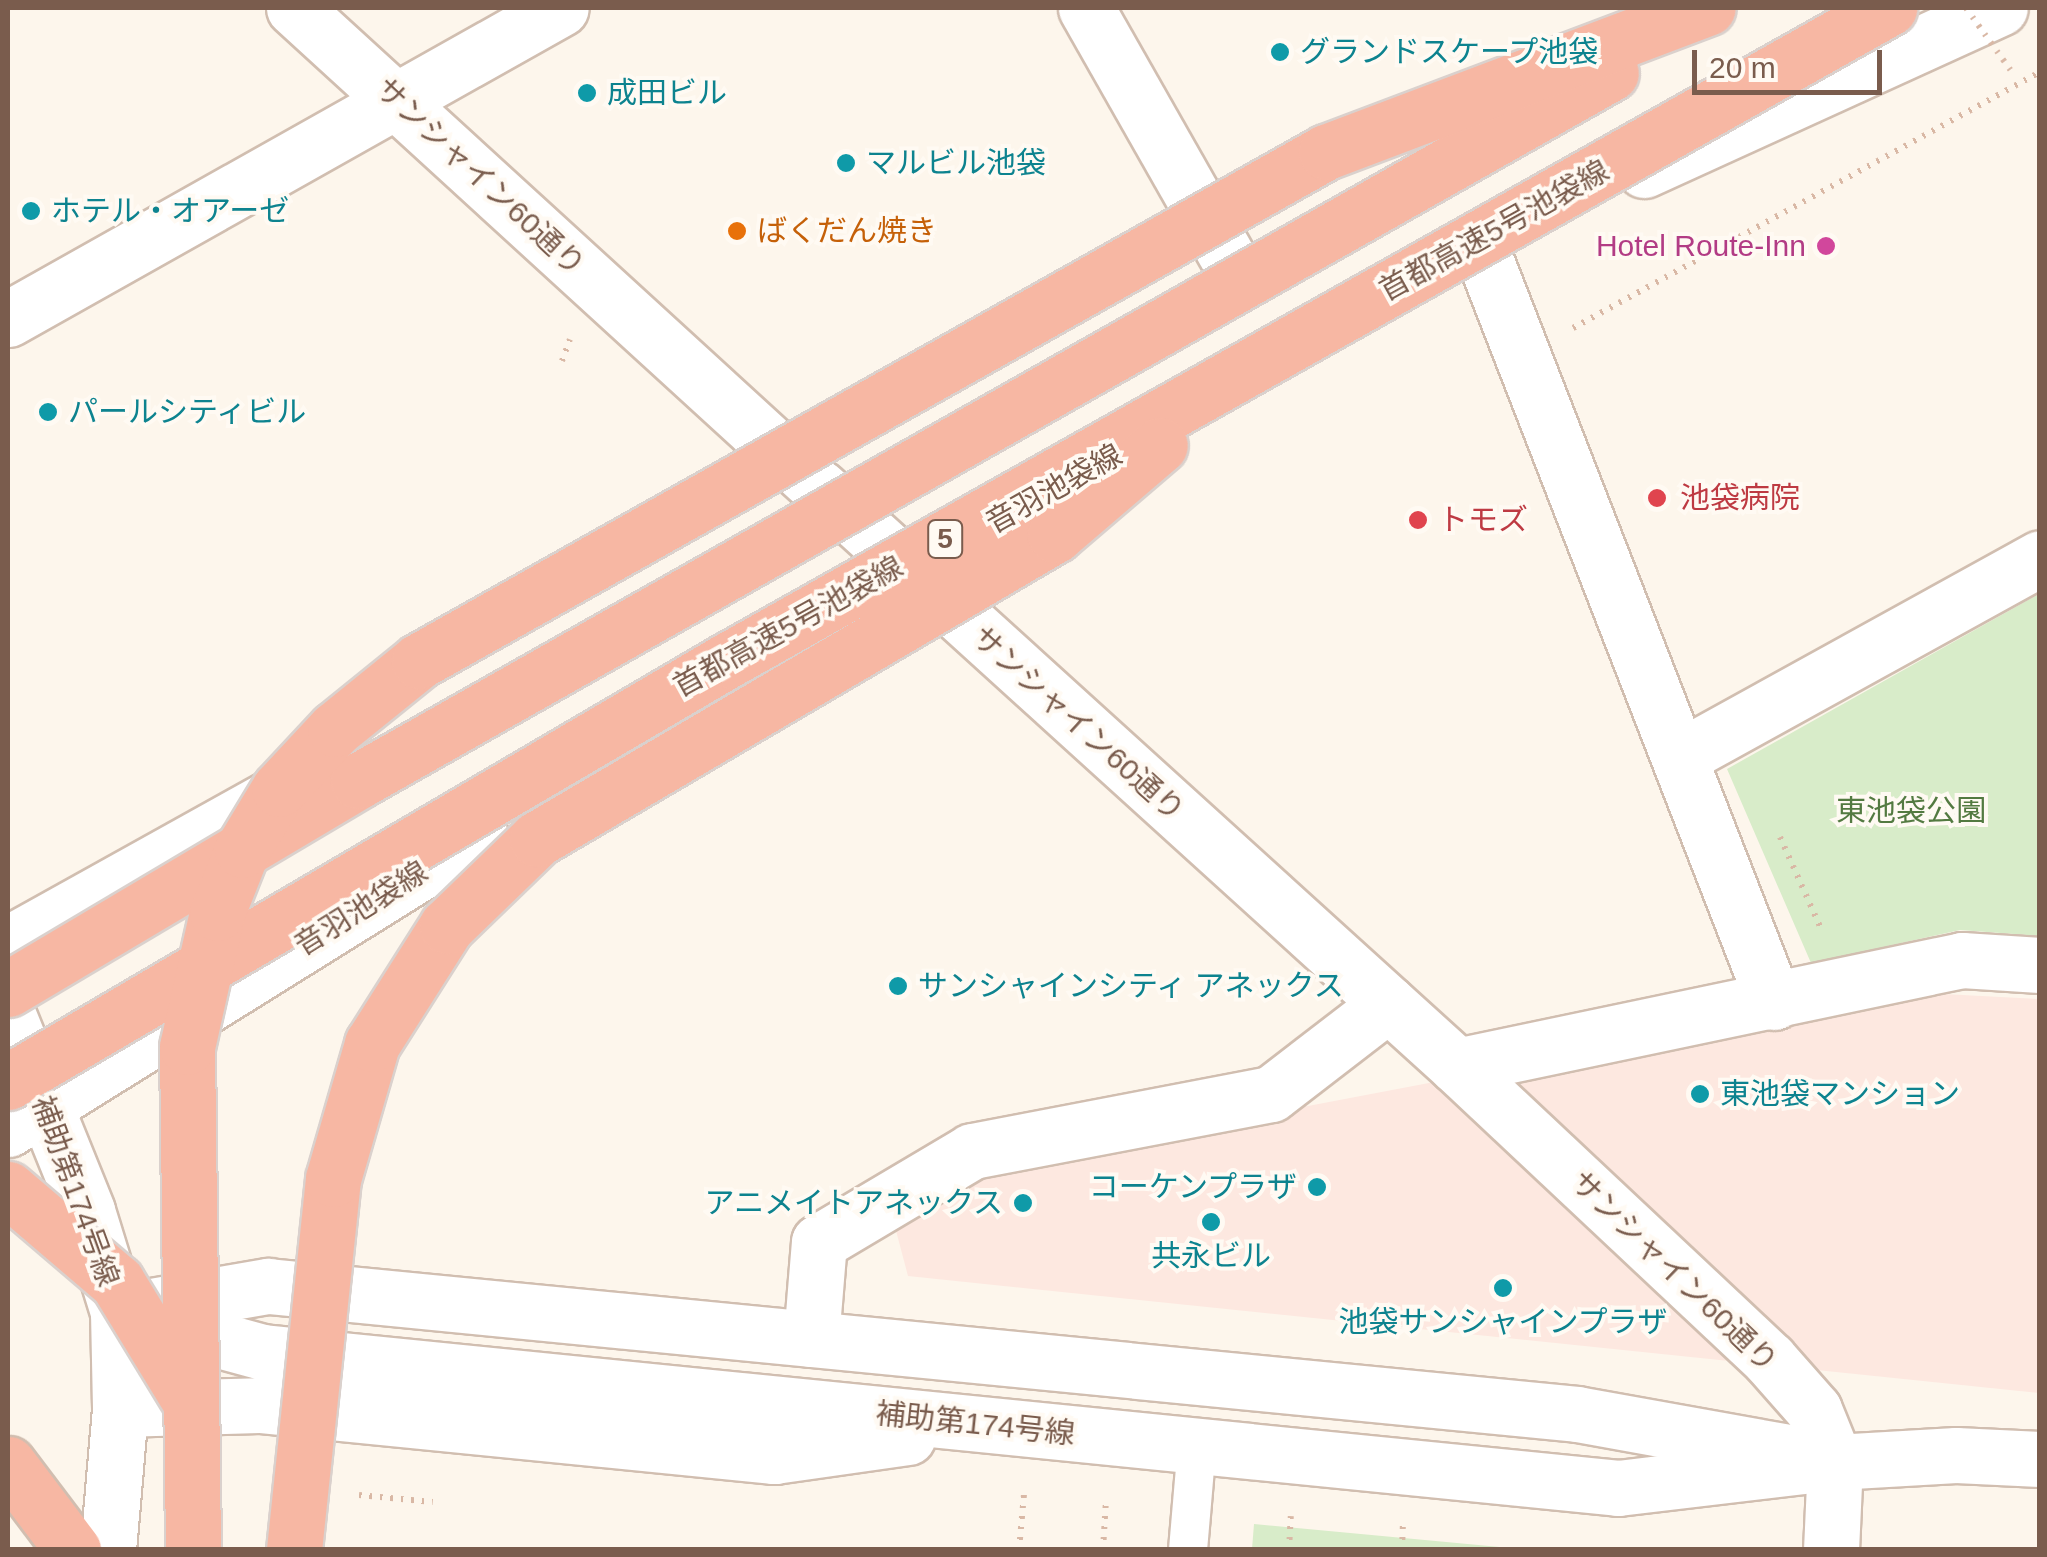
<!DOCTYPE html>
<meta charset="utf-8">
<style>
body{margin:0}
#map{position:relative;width:2047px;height:1557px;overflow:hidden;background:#fdf6ec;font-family:Arial,"Noto Sans JP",sans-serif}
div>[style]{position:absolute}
.commercial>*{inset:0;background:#fde8e0}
.green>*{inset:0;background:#d8ecc9}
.path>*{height:6px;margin-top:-3px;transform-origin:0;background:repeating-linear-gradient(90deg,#d9b8a5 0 2.5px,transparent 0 10.5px)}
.roads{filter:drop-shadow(2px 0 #d1beb0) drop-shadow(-2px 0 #d1beb0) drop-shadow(0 2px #d1beb0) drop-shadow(0 -2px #d1beb0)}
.lane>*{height:38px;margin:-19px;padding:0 19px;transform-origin:19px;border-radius:19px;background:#fff}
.street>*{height:55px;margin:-27.5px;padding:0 27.5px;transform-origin:27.5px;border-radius:27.5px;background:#fff}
.secondary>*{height:55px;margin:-27.5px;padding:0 27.5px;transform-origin:27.5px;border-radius:27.5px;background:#fff}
.highway>*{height:55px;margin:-27.5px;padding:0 27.5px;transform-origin:27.5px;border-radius:27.5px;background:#f7b7a3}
.path-bridge>*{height:6px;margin-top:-3px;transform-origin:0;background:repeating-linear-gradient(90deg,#d9b8a5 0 2.5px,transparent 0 10.5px)}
.bridges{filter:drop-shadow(2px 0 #dad1cd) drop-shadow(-2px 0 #dad1cd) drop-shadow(0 2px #dad1cd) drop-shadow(0 -2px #dad1cd)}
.highway-bridge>*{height:55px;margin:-27.5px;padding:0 27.5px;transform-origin:27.5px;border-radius:27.5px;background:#f7b7a3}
.dots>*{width:28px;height:28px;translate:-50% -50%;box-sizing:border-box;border:5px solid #fffaf3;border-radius:50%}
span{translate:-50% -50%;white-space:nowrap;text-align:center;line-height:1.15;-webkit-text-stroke:8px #fffaf3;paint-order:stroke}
.shield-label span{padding:2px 8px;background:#fffaf3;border:2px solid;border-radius:8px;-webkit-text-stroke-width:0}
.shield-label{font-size:28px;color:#7a5c4d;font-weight:700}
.culture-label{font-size:30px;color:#0d838f}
.left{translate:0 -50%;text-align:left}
.right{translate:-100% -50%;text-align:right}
.street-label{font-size:30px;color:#7a5c4d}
.food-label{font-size:30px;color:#c56008}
.hotel-label{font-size:30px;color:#b23c85}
.health-label{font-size:30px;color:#be3a42}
.park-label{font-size:30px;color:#537a41}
.frame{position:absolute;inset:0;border:10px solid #7a5c4d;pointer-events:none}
.scale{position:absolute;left:1692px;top:50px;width:190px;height:45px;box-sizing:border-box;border:5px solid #7a5c4d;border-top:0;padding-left:12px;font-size:30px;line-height:35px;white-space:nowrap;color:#7a5c4d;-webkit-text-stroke:8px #fffaf3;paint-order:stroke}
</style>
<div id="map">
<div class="commercial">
<i style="clip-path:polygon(1905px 992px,2039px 999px,2039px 1393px,908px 1276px,894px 1223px,994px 1166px)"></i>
</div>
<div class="green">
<i style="clip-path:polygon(2039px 594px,2039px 936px,1960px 930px,1811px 963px,1727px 769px)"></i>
<i style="clip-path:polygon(1254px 1524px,1521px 1549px,1252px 1549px)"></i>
</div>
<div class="path">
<i style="left:1573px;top:328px;width:533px;rotate:-28.73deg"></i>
<i style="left:562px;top:361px;width:23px;rotate:-70deg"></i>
<i style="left:1780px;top:837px;width:103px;rotate:65.9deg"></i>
<i style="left:359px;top:1495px;width:74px;rotate:5.4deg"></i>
<i style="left:1019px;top:1550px;width:56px;rotate:-84.9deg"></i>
<i style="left:1103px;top:1550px;width:51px;rotate:-86.6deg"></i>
<i style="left:1289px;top:1550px;width:34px;rotate:-87deg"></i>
<i style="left:1402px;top:1550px;width:24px;rotate:-88deg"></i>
</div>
<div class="roads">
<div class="lane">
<i style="left:1188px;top:1550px;width:104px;rotate:-85.1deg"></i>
</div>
<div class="street">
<i style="left:294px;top:8px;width:711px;rotate:42.44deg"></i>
<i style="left:1086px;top:8px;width:288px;rotate:60.4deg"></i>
<i style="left:1481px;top:249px;width:808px;rotate:68.74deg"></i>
<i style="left:8px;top:319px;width:634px;rotate:-29.35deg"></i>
<i style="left:1680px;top:757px;width:411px;rotate:-28.9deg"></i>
<i style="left:1457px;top:1066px;width:516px;rotate:-11.85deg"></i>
<i style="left:1962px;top:960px;width:78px;rotate:3.7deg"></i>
<i style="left:811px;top:1339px;width:97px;rotate:-85.3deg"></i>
<i style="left:819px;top:1242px;width:178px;rotate:-30.7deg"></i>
<i style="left:972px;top:1151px;width:304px;rotate:-10.8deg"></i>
<i style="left:1271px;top:1094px;width:148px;rotate:-37.6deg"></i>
</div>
<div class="secondary">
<i style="left:1644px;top:170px;width:391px;rotate:-24.5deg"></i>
<i style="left:821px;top:489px;width:859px;rotate:42.22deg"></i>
<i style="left:1457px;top:1066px;width:428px;rotate:43.2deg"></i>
<i style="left:1769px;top:1359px;width:68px;rotate:48.6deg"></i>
<i style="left:1814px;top:1410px;width:56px;rotate:68deg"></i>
<i style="left:1835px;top:1462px;width:88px;rotate:92.6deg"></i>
<i style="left:8px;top:944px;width:323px;rotate:-29.1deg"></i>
<i style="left:8px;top:1015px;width:211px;rotate:68deg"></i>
<i style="left:87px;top:1211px;width:106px;rotate:72.9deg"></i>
<i style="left:118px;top:1312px;width:97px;rotate:88.8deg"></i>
<i style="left:120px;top:1409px;width:142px;rotate:94.9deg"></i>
<i style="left:8px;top:1129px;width:556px;rotate:-31.92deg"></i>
<i style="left:146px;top:1307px;width:124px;rotate:-9.8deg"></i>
<i style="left:268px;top:1286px;width:1315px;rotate:5.58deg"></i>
<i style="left:1577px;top:1414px;width:214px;rotate:10.2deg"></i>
<i style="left:145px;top:1320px;width:122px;rotate:15.2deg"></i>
<i style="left:263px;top:1352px;width:1362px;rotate:5.73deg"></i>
<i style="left:1618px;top:1488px;width:219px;rotate:-6.8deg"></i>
<i style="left:1835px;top:1462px;width:121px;rotate:-3.3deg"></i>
<i style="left:1956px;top:1455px;width:84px;rotate:2.7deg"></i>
<i style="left:120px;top:1409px;width:139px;rotate:-1.6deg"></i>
<i style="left:259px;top:1405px;width:518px;rotate:5.66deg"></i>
<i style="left:774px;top:1456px;width:135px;rotate:-8.1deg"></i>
</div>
<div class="highway">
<i style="left:8px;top:1464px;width:108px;rotate:52.9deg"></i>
</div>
</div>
<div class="path-bridge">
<i style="left:1966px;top:8px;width:79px;rotate:54.3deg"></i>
</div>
<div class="bridges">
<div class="highway-bridge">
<i style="left:8px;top:989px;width:407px;rotate:-30.7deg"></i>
<i style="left:358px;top:781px;width:1439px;rotate:-29.47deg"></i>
<i style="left:8px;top:1082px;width:835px;rotate:-30.38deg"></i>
<i style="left:728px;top:660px;width:1332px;rotate:-29.32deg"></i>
<i style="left:8px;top:1189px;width:143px;rotate:40.5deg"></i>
<i style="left:117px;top:1282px;width:132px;rotate:58.6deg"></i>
<i style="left:193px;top:1550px;width:503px;rotate:-90.68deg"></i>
<i style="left:187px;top:1047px;width:137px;rotate:-77.4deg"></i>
<i style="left:217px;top:913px;width:68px;rotate:-68.4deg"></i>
<i style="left:242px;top:850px;width:71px;rotate:-58.8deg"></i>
<i style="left:279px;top:789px;width:82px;rotate:-47deg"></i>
<i style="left:335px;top:729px;width:108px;rotate:-39deg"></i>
<i style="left:419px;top:661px;width:1040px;rotate:-29.3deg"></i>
<i style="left:1326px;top:152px;width:408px;rotate:-20.7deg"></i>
<i style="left:294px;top:1550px;width:373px;rotate:-84deg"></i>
<i style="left:333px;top:1179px;width:141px;rotate:-73.9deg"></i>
<i style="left:372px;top:1044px;width:140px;rotate:-57.6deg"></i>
<i style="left:447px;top:926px;width:125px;rotate:-44deg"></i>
<i style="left:537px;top:839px;width:601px;rotate:-30.41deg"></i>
<i style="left:1055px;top:535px;width:138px;rotate:-40.6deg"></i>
</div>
</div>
<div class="dots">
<i style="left:1280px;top:52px;background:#0f9aa8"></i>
<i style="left:587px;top:93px;background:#0f9aa8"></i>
<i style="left:846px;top:163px;background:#0f9aa8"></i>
<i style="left:31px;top:211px;background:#0f9aa8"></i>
<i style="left:737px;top:231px;background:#e8710a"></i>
<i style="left:1826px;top:246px;background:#d1479c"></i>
<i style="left:48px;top:412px;background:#0f9aa8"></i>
<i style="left:1657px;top:498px;background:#e0444e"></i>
<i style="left:1418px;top:520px;background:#e0444e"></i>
<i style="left:898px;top:986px;background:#0f9aa8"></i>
<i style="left:1700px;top:1094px;background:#0f9aa8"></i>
<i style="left:1317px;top:1187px;background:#0f9aa8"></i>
<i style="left:1023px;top:1203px;background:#0f9aa8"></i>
<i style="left:1211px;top:1222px;background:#0f9aa8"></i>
<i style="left:1503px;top:1288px;background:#0f9aa8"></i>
</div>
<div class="shield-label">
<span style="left:945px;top:539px">5</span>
</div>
<div class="culture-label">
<span class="left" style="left:1300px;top:52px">グランドスケープ池袋</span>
<span class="left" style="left:607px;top:93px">成田ビル</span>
<span class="left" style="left:866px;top:163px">マルビル池袋</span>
<span class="left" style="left:51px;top:211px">ホテル・オアーゼ</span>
<span class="left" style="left:68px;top:412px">パールシティビル</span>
<span class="left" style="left:918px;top:986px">サンシャインシティ アネックス</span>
<span class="left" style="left:1720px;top:1094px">東池袋マンション</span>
<span class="right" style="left:1297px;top:1187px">コーケンプラザ</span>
<span class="right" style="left:1003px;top:1203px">アニメイトアネックス</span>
<span style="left:1211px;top:1256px">共永ビル</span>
<span style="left:1503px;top:1322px">池袋サンシャインプラザ</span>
</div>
<div class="street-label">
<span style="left:480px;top:177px;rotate:43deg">サンシャイン60通り</span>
<span style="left:1494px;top:231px;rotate:-29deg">首都高速5号池袋線</span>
<span style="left:1054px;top:489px;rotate:-29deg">音羽池袋線</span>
<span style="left:788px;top:627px;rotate:-29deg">首都高速5号池袋線</span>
<span style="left:1078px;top:724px;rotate:42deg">サンシャイン60通り</span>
<span style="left:361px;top:909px;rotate:-32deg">音羽池袋線</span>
<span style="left:75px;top:1191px;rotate:70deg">補助第174号線</span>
<span style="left:1674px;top:1272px;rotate:44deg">サンシャイン60通り</span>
<span style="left:975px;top:1424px;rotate:6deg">補助第174号線</span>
</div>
<div class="food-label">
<span class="left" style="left:757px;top:231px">ばくだん焼き</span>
</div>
<div class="hotel-label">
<span class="right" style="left:1806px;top:246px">Hotel Route-Inn</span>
</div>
<div class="health-label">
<span class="left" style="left:1680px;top:498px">池袋病院</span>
<span class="left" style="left:1438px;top:520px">トモズ</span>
</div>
<div class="park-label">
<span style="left:1911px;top:811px">東池袋公園</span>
</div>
<div class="frame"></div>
<div class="scale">20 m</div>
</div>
